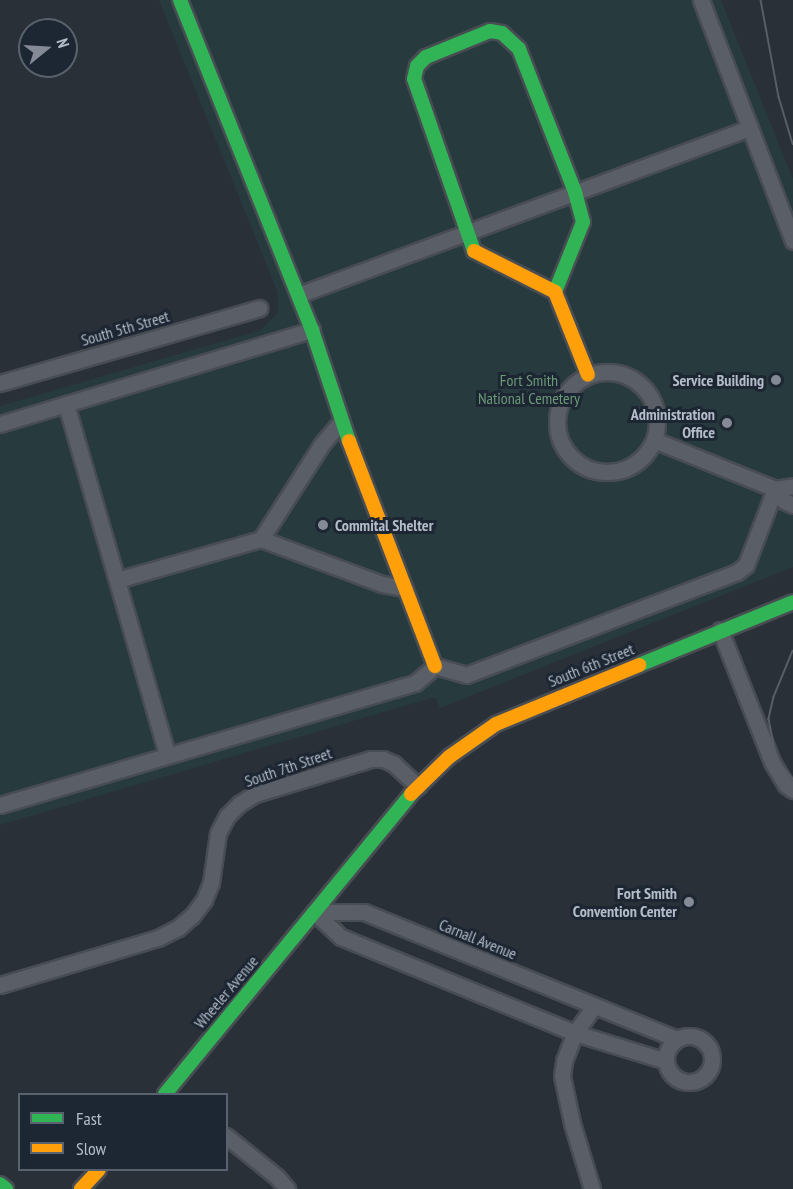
<!DOCTYPE html>
<style>
body{margin:0}
#map{position:relative;width:793px;height:1189px;overflow:hidden;background:#2a3038;font-family:"PT Sans Narrow",sans-serif}
div>[style]{position:absolute}
.green>*{inset:0;background:#273a3e}
.roads{filter:drop-shadow(2px 0 #484c53) drop-shadow(-2px 0 #484c53) drop-shadow(0 2px #484c53) drop-shadow(0 -2px #484c53)}
.street>*{height:15px;margin:-7.5px;padding:0 7.5px;transform-origin:7.5px;border-radius:7.5px;background:#5a5e66}
.street>.ring{margin:-7.5px;padding:0;box-sizing:content-box;background:none;border:15px solid #5a5e66;border-radius:50%}
.fast>*{height:14px;margin:-7px;padding:0 7px;transform-origin:7px;border-radius:7px;background:#30b455}
.slow>*{height:14px;margin:-7px;padding:0 7px;transform-origin:7px;border-radius:7px;background:#ff9f0a}
.tram>*{height:1.5px;margin:-0.75px;padding:0 0.75px;transform-origin:0.75px;border-radius:0.75px;background:#595d64}
.dots>*{width:16px;height:16px;translate:-50% -50%;box-sizing:border-box;border:3px solid #1d2633;border-radius:50%}
span{translate:-50% -50%;white-space:nowrap;text-align:center;line-height:1.15;-webkit-text-stroke:6px #1d2633;paint-order:stroke}
.street-label{font-size:16px;color:#b4bcc9}
.park-label{font-size:16px;color:#6b9a76}
.poi-label{font-size:16px;color:#b4bcc9;font-weight:700}
.right{translate:-100% -50%;text-align:right}
.left{translate:0 -50%;text-align:left}
.legend{position:absolute;left:18px;top:1093px;width:210px;height:78px;box-sizing:border-box;background:#1d2633;border:2px solid #59626f;margin:0;padding:8px 10px;list-style:none;font-size:18px;color:#b4bcc9}
.legend li{display:flex;align-items:center;gap:12px;height:30px}
.legend b{width:30px;border:2px solid #59626f}
.north{position:absolute;left:18px;top:18px;width:60px;height:60px;box-sizing:border-box;background:#1d2633;border:2px solid #59626f;border-radius:50%;rotate:72deg;font-size:16px;font-weight:700;line-height:24px;text-align:center;color:#b4bcc9}
.north::after{content:'';display:block;margin:auto;width:21px;height:27px;background:#848b96;clip-path:polygon(50% 0,100% 100%,50% 72%,0 100%)}
</style>
<div id="map">
<div class="green">
<i style="clip-path:polygon(159px 0,721px 0,793px 179px,793px 567px,440px 708px,435px 697px,0 825px,0 406px,261px 330px,278px 312px,278px 293px)"></i>
</div>
<div class="roads">
<div class="street">
<i style="left:701px;top:0;width:258px;rotate:69.1deg"></i>
<i style="left:298px;top:295px;width:482px;rotate:-20.3deg"></i>
<i class="ring" style="left:557px;top:372px;width:85px;height:85px"></i>
<i style="left:0;top:383px;width:270px;rotate:-16.1deg"></i>
<i style="left:66px;top:404px;width:365px;rotate:73.9deg"></i>
<i style="left:0;top:424px;width:326px;rotate:-16.8deg"></i>
<i style="left:654px;top:440px;width:131px;rotate:22deg"></i>
<i style="left:775px;top:489px;width:15px;rotate:53deg"></i>
<i style="left:784px;top:501px;width:10px;rotate:24deg"></i>
<i style="left:775px;top:489px;width:18px;rotate:-9deg"></i>
<i style="left:261px;top:539px;width:113px;rotate:-57.3deg"></i>
<i style="left:322px;top:444px;width:30px;rotate:-50deg"></i>
<i style="left:117px;top:580px;width:150px;rotate:-15.9deg"></i>
<i style="left:261px;top:539px;width:129px;rotate:20.4deg"></i>
<i style="left:382px;top:584px;width:23px;rotate:10deg"></i>
<i style="left:720px;top:630px;width:142px;rotate:68.5deg"></i>
<i style="left:772px;top:762px;width:27px;rotate:59deg"></i>
<i style="left:786px;top:785px;width:9px;rotate:36deg"></i>
<i style="left:0;top:805px;width:433px;rotate:-16.4deg"></i>
<i style="left:415px;top:683px;width:26px;rotate:-40deg"></i>
<i style="left:435px;top:666px;width:32px;rotate:16deg"></i>
<i style="left:466px;top:675px;width:290px;rotate:-20.8deg"></i>
<i style="left:737px;top:572px;width:11px;rotate:-38deg"></i>
<i style="left:746px;top:565px;width:81px;rotate:-69.1deg"></i>
<i style="left:314px;top:912px;width:50px"></i>
<i style="left:364px;top:912px;width:337px;rotate:22.1deg"></i>
<i style="left:314px;top:912px;width:37px;rotate:43deg"></i>
<i style="left:341px;top:937px;width:253px;rotate:22.3deg"></i>
<i style="left:575px;top:1033px;width:95px;rotate:17.1deg"></i>
<i style="left:0;top:985px;width:165px;rotate:-16.6deg"></i>
<i style="left:158px;top:938px;width:22px;rotate:-27deg"></i>
<i style="left:178px;top:928px;width:18px;rotate:-41deg"></i>
<i style="left:192px;top:916px;width:20px;rotate:-53deg"></i>
<i style="left:204px;top:900px;width:18px;rotate:-68deg"></i>
<i style="left:211px;top:883px;width:50px;rotate:-82deg"></i>
<i style="left:218px;top:833px;width:19px;rotate:-62deg"></i>
<i style="left:227px;top:816px;width:17px;rotate:-45deg"></i>
<i style="left:239px;top:804px;width:19px;rotate:-32deg"></i>
<i style="left:255px;top:794px;width:121px;rotate:-16.8deg"></i>
<i style="left:371px;top:759px;width:12px"></i>
<i style="left:383px;top:759px;width:12px;rotate:24deg"></i>
<i style="left:394px;top:764px;width:33px;rotate:43deg"></i>
<i class="ring" style="left:666px;top:1036px;width:31px;height:31px"></i>
<i style="left:226px;top:1136px;width:65px;rotate:38.8deg"></i>
<i style="left:277px;top:1177px;width:16px;rotate:50deg"></i>
<i style="left:592px;top:1189px;width:69px;rotate:-106.9deg"></i>
<i style="left:572px;top:1123px;width:48px;rotate:-102deg"></i>
<i style="left:562px;top:1076px;width:15px;rotate:-82deg"></i>
<i style="left:564px;top:1061px;width:30px;rotate:-69deg"></i>
<i style="left:575px;top:1033px;width:33px;rotate:-55deg"></i>
</div>
<div class="fast">
<i style="left:180px;top:0;width:355px;rotate:68.2deg"></i>
<i style="left:312px;top:330px;width:117px;rotate:71.6deg"></i>
<i style="left:474px;top:251px;width:182px;rotate:-109.2deg"></i>
<i style="left:414px;top:79px;width:13px;rotate:-77deg"></i>
<i style="left:417px;top:66px;width:13px;rotate:-45deg"></i>
<i style="left:426px;top:57px;width:69px;rotate:-22.1deg"></i>
<i style="left:490px;top:31px;width:12px;rotate:9deg"></i>
<i style="left:502px;top:33px;width:23px;rotate:43deg"></i>
<i style="left:519px;top:49px;width:154px;rotate:68.6deg"></i>
<i style="left:575px;top:192px;width:31px;rotate:75deg"></i>
<i style="left:583px;top:222px;width:75px;rotate:111.8deg"></i>
<i style="left:639px;top:665px;width:166px;rotate:-22.2deg"></i>
<i style="left:165px;top:1094px;width:388px;rotate:-50.6deg"></i>
<i style="left:0;top:1184px;width:8px;rotate:40deg"></i>
</div>
<div class="slow">
<i style="left:474px;top:251px;width:91px;rotate:26.8deg"></i>
<i style="left:555px;top:292px;width:89px;rotate:68.3deg"></i>
<i style="left:349px;top:441px;width:241px;rotate:69.1deg"></i>
<i style="left:411px;top:794px;width:53px;rotate:-44.2deg"></i>
<i style="left:449px;top:757px;width:57px;rotate:-35.1deg"></i>
<i style="left:496px;top:724px;width:155px;rotate:-22.4deg"></i>
<i style="left:81px;top:1189px;width:26px;rotate:-47deg"></i>
</div>
</div>
<div class="tram">
<i style="left:761px;top:0;width:99px;rotate:79.5deg"></i>
<i style="left:779px;top:97px;width:49px;rotate:73.4deg"></i>
<i style="left:793px;top:651px;width:50px;rotate:112.4deg"></i>
<i style="left:774px;top:697px;width:23px;rotate:103deg"></i>
<i style="left:769px;top:719px;width:42px;rotate:79deg"></i>
<i style="left:777px;top:760px;width:25px;rotate:50deg"></i>
</div>
<div class="dots">
<i style="left:776px;top:380px;background:#848b96"></i>
<i style="left:727px;top:423px;background:#848b96"></i>
<i style="left:323px;top:525px;background:#848b96"></i>
<i style="left:689px;top:902px;background:#848b96"></i>
</div>
<div class="street-label">
<span style="left:125px;top:328px;rotate:-16deg">South 5th Street</span>
<span style="left:591px;top:665px;rotate:-22deg">South 6th Street</span>
<span style="left:288px;top:767px;rotate:-19deg">South 7th Street</span>
<span style="left:478px;top:939px;rotate:22deg">Carnall Avenue</span>
<span style="left:226px;top:992px;rotate:-50deg">Wheeler Avenue</span>
</div>
<div class="park-label">
<span style="left:529px;top:389px">Fort Smith<br>National Cemetery</span>
</div>
<div class="poi-label">
<span class="right" style="left:764px;top:380px">Service Building</span>
<span class="right" style="left:715px;top:423px">Administration<br>Office</span>
<span class="left" style="left:335px;top:525px">Commital Shelter</span>
<span class="right" style="left:677px;top:902px">Fort Smith<br>Convention Center</span>
</div>
<ul class="legend">
<li><b style="height:8px;background:#30b455"></b>Fast</li>
<li><b style="height:8px;background:#ff9f0a"></b>Slow</li>
</ul>
<div class="north">N</div>
</div>
